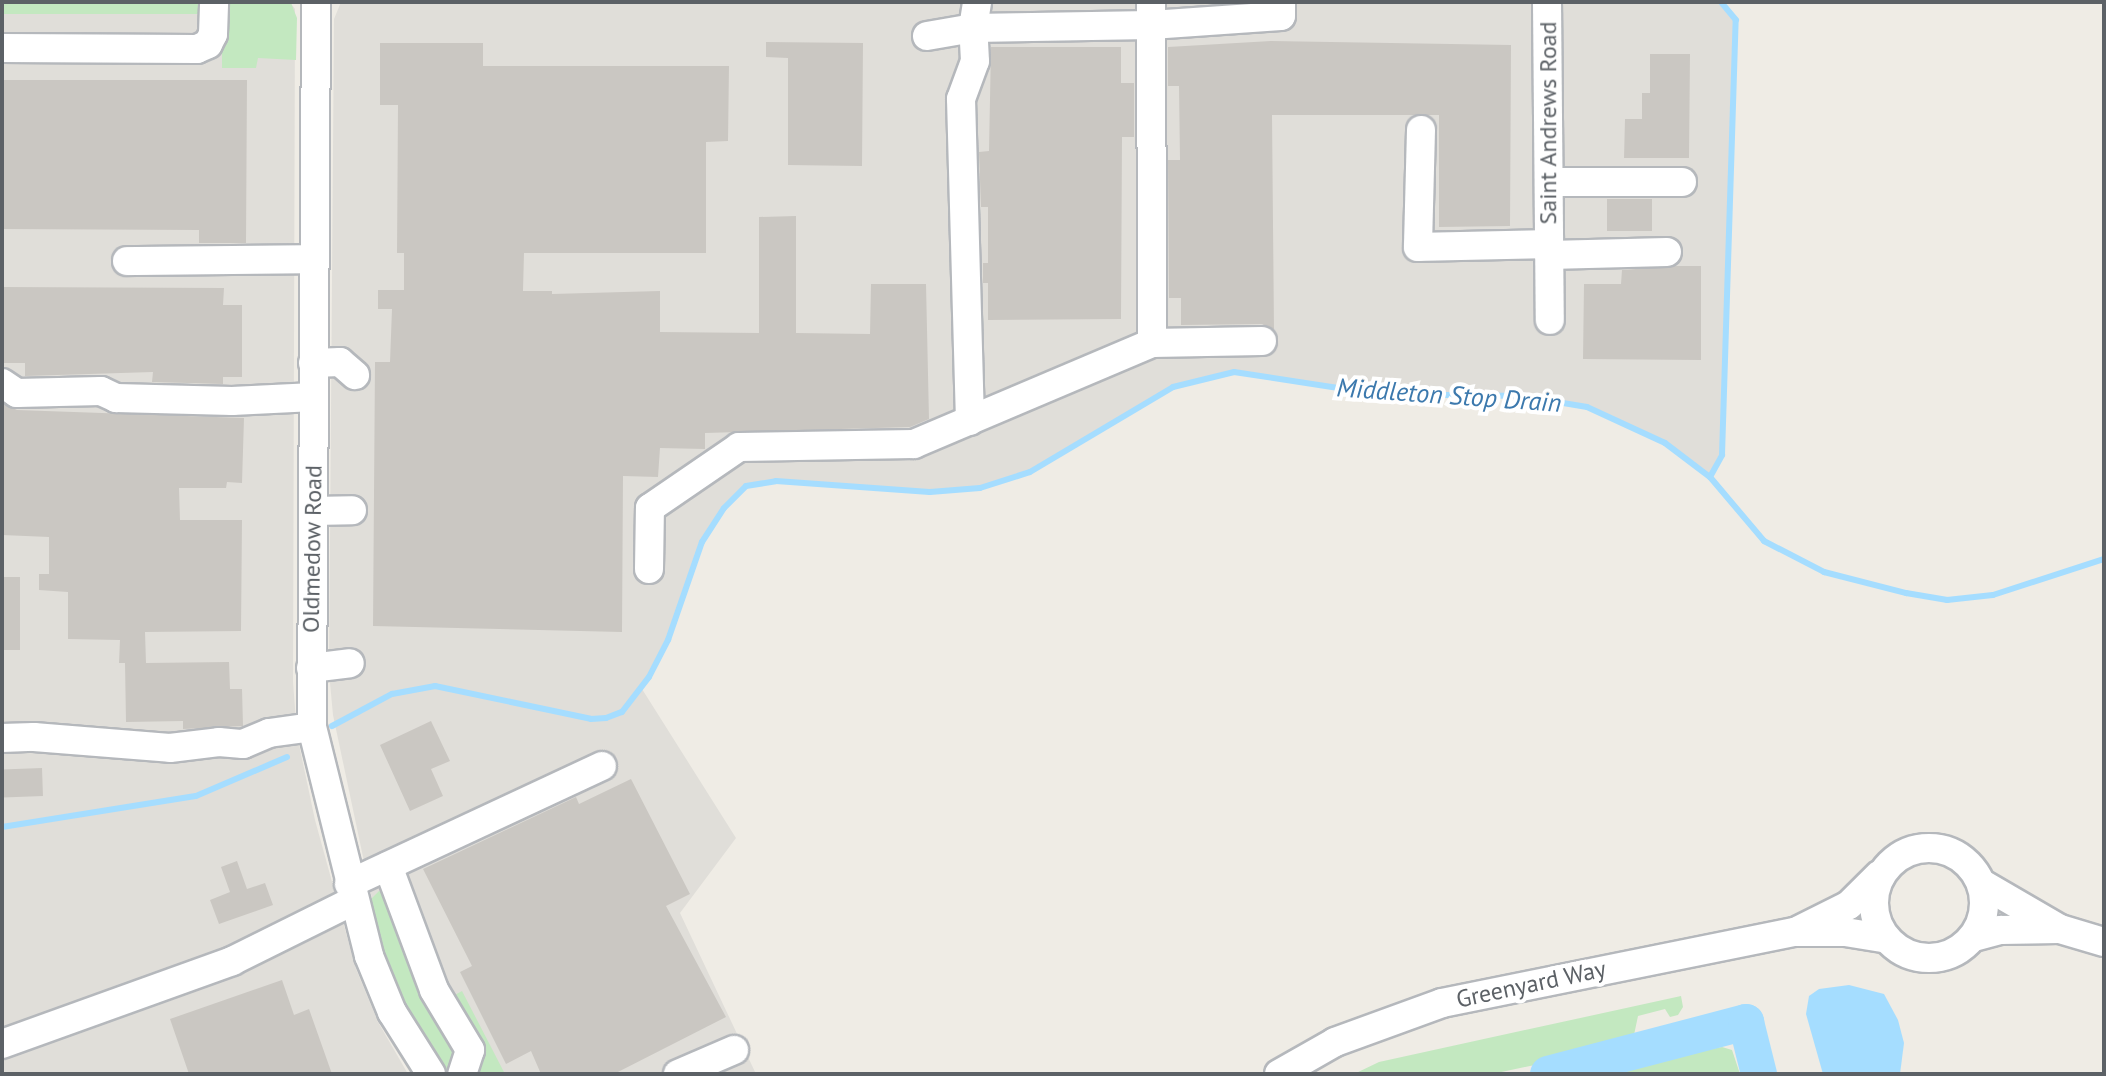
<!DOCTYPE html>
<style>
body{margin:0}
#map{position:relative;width:2106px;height:1076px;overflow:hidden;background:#efece5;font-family:"PT Sans",sans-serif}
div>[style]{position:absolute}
.industrial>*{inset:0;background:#e0ded9}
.green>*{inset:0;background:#c3e8c0;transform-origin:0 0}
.water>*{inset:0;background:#a5ddff}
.stream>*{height:6px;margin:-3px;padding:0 3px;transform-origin:3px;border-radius:3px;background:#a5ddff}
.river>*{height:36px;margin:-18px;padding:0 18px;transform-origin:18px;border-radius:18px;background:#a5ddff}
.building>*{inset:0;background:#cac7c2;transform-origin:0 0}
.roads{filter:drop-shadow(2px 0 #b5b8bc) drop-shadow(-2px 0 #b5b8bc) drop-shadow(0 2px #b5b8bc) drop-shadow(0 -2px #b5b8bc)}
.minor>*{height:28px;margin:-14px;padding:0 14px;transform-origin:14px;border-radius:14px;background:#fff}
.minor>.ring{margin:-14px;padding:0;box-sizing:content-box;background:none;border:28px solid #fff;border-radius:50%}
span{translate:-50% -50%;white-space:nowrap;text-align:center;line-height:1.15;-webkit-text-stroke:8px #fff;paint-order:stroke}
.street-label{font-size:24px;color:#5c6166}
.water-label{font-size:26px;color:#3c79ad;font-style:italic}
.frame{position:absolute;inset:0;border:4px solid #5c6166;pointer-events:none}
</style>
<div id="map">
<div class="industrial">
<i style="clip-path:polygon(2px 2px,290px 2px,295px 9px,293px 682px,297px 735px,315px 820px,356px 969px,378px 1022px,408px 1074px,2px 1074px)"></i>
<i style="clip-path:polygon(341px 2px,1721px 2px,1736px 20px,1722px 455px,1710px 477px,1665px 443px,1587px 407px,1521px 396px,1377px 394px,1234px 372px,1173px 387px,1030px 472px,980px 488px,930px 492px,776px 481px,746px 486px,724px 508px,702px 542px,668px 640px,642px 689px,736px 838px,680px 913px,756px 1074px,455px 1074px,373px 904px,333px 715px,329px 672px,334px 19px)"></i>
</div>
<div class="green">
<i style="left:2px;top:2px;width:201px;height:12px"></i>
<i style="clip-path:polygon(222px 2px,291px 3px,297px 18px,296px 60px,258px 58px,256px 68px,222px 68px)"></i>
<i style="clip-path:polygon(379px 891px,386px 894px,428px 1011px,452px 1038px,456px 1050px,449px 1071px,444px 1069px,394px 983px,369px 901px)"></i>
<i style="clip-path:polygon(462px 991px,505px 1074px,473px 1074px,453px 996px)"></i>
<i style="clip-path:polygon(1681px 996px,1683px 1007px,1678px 1015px,1670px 1017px,1665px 1009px,1638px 1016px,1634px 1035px,1554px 1061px,1492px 1074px,1354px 1074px,1379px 1062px)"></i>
<i style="clip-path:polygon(1722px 1047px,1732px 1050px,1740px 1074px,1608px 1074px,1671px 1056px)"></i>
</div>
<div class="water">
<i style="clip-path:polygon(1849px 985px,1884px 994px,1898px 1020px,1904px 1043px,1900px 1074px,1823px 1074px,1806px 1014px,1809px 996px,1819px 989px)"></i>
</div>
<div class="stream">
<i style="left:1710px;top:477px;width:25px;rotate:-61deg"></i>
<i style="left:1722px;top:455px;width:435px;rotate:-88.2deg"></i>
<i style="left:1736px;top:20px;width:23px;rotate:-130deg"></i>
<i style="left:332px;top:726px;width:68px;rotate:-28.1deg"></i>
<i style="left:392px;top:694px;width:44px;rotate:-10.5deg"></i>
<i style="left:435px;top:686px;width:159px;rotate:11.9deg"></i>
<i style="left:591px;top:719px;width:15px;rotate:-4deg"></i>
<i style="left:606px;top:718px;width:17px;rotate:-21deg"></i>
<i style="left:622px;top:712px;width:44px;rotate:-52.4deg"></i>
<i style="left:649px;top:677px;width:42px;rotate:-62.8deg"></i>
<i style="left:668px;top:640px;width:104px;rotate:-70.9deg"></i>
<i style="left:702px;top:542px;width:40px;rotate:-57.1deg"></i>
<i style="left:724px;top:508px;width:31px;rotate:-45deg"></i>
<i style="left:746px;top:486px;width:30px;rotate:-9deg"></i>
<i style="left:776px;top:481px;width:154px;rotate:4.1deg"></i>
<i style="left:930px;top:492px;width:50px;rotate:-4.6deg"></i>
<i style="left:980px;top:488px;width:52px;rotate:-17.7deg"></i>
<i style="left:1030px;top:472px;width:166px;rotate:-30.7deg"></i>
<i style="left:1173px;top:387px;width:63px;rotate:-13.8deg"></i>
<i style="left:1234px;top:372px;width:145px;rotate:8.7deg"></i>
<i style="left:1377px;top:394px;width:144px;rotate:0.8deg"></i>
<i style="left:1521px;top:396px;width:67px;rotate:9.5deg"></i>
<i style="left:1587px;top:407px;width:86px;rotate:24.8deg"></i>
<i style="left:1665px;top:443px;width:56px;rotate:37.1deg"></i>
<i style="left:1710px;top:477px;width:84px;rotate:49.8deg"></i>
<i style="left:1764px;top:541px;width:68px;rotate:27.3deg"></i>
<i style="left:1824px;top:572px;width:85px;rotate:14.4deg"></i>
<i style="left:1906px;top:593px;width:42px;rotate:9.7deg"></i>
<i style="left:1947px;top:600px;width:46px;rotate:-6.2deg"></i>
<i style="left:1993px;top:595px;width:117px;rotate:-18deg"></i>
<i style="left:2px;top:827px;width:196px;rotate:-9.1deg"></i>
<i style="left:196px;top:796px;width:99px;rotate:-23.2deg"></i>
</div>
<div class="river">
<i style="left:1548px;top:1074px;width:205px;rotate:-14.7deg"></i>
<i style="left:1746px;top:1022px;width:54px;rotate:76deg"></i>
</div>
<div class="building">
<i style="clip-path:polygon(1271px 41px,1511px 45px,1510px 226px,1439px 227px,1439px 115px,1272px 115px,1274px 330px,1262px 324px,1181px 325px,1181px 298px,1169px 298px,1168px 160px,1180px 160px,1179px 86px,1168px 86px,1168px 47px)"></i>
<i style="clip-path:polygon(766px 42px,863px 43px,862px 166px,788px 165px,788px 58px,766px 57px)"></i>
<i style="clip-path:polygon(380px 43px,483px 43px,483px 66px,729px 66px,728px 141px,706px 142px,706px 253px,524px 253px,523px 291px,552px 291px,552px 294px,660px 291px,660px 332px,759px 333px,759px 217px,796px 216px,796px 333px,870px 334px,871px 284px,926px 284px,929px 419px,910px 427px,705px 433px,705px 449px,660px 448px,658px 477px,623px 476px,622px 632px,373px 626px,375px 362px,390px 362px,392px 309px,378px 309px,378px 290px,404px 290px,404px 253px,397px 253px,398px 105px,380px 105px)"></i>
<i style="clip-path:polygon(991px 47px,1121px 47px,1121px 83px,1134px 83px,1134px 137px,1122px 137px,1121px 319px,988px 320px,988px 283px,983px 283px,983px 263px,988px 263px,988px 207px,981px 207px,979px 152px,989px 151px)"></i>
<i style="clip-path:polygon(1650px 54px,1690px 54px,1689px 158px,1624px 158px,1625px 119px,1642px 119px,1642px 93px,1650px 93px)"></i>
<i style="clip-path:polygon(2px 80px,247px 80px,246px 243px,199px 243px,199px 230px,2px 229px)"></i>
<i style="left:1607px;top:199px;width:45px;height:32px"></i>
<i style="clip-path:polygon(1677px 266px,1701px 266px,1701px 360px,1583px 359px,1584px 284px,1621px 284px,1622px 270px)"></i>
<i style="clip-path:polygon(2px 287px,224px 288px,223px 305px,242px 305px,242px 377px,223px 377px,223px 384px,152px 382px,153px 372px,25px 376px,25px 363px,2px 363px)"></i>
<i style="clip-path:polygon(2px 403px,17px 410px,244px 418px,242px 483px,227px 482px,226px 488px,179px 488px,180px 520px,242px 520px,241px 631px,145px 632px,146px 663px,229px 662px,230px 689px,242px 689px,243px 726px,183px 729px,183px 721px,126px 722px,125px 663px,119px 663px,120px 640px,68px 639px,68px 592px,39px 590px,39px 574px,49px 574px,49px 537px,2px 535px)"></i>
<i style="left:2px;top:577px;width:18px;height:73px"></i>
<i style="clip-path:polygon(431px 721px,450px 761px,431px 769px,443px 796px,410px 811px,380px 745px)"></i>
<i style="left:42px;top:768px;width:28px;height:40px;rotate:88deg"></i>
<i style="clip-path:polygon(631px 779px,690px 894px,666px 906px,726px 1017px,614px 1074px,541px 1074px,531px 1051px,506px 1064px,460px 972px,472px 966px,423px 869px,576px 797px,579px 804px)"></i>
<i style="clip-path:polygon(237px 861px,247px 889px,265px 883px,273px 905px,219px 924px,210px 900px,230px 892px,221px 867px)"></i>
<i style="clip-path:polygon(282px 980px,294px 1015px,309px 1009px,332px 1074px,189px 1074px,170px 1019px)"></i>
</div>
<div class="roads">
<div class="minor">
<i style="left:316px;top:2px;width:725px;rotate:90.32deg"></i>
<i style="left:312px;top:727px;width:236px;rotate:76deg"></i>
<i style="left:369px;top:956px;width:61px;rotate:67.7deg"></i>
<i style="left:392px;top:1012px;width:73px;rotate:57.8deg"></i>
<i style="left:1151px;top:2px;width:341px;rotate:89.8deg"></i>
<i style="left:1547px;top:2px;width:318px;rotate:89.5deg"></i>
<i style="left:927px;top:36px;width:47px;rotate:-9.9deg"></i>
<i style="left:973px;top:28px;width:26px;rotate:-81deg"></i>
<i style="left:2px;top:48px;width:195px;rotate:0.3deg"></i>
<i style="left:197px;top:49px;width:12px;rotate:-24deg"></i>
<i style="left:208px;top:44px;width:11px;rotate:-63deg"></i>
<i style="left:213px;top:34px;width:32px;rotate:-88deg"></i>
<i style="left:1421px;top:130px;width:117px;rotate:91.5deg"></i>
<i style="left:1418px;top:247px;width:131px;rotate:-1.3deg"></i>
<i style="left:1549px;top:182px;width:133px"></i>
<i style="left:1549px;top:255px;width:118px;rotate:-1.5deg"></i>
<i style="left:127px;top:261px;width:187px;rotate:-0.6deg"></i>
<i style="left:313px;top:363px;width:27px;rotate:-2deg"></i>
<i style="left:340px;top:362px;width:20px;rotate:41deg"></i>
<i style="left:2px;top:383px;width:18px;rotate:34deg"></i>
<i style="left:17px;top:393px;width:84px;rotate:-1.4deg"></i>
<i style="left:101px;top:391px;width:17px;rotate:25deg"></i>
<i style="left:116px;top:398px;width:116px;rotate:1.5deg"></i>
<i style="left:232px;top:401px;width:82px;rotate:-2.8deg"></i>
<i style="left:970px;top:421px;width:322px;rotate:-91.6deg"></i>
<i style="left:961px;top:99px;width:40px;rotate:-69.8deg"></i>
<i style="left:975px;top:61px;width:33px;rotate:-93deg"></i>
<i style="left:973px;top:28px;width:178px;rotate:-1deg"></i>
<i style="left:1151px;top:25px;width:130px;rotate:-4deg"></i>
<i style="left:1281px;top:16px;width:14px;rotate:-90deg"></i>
<i style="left:313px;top:511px;width:39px;rotate:-1deg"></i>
<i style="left:649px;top:569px;width:61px;rotate:-89.1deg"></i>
<i style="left:650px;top:508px;width:108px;rotate:-34.4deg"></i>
<i style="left:739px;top:447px;width:175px;rotate:-1deg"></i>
<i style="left:914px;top:444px;width:259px;rotate:-23deg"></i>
<i style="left:1152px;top:343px;width:110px;rotate:-1deg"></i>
<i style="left:311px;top:668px;width:39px;rotate:-7deg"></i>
<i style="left:2px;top:738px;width:32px;rotate:-2deg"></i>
<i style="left:34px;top:737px;width:136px;rotate:4.6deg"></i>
<i style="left:170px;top:748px;width:49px;rotate:-7deg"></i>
<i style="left:219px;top:742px;width:24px;rotate:5deg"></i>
<i style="left:243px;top:744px;width:28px;rotate:-23deg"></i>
<i style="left:269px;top:733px;width:43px;rotate:-7.9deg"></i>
<i class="ring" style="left:1874px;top:848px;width:82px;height:82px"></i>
<i style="left:388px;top:866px;width:132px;rotate:69.6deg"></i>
<i style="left:434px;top:990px;width:70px;rotate:59deg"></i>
<i style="left:470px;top:1050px;width:25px;rotate:108deg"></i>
<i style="left:1981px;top:883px;width:91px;rotate:30.2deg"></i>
<i style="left:2060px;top:929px;width:46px;rotate:16.5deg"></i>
<i style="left:349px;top:884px;width:279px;rotate:-25deg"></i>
<i style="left:1799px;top:930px;width:56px;rotate:-26.6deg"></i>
<i style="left:1849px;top:905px;width:42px;rotate:-45deg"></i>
<i style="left:1974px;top:937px;width:28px;rotate:-15deg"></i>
<i style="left:2001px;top:930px;width:58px;rotate:-1deg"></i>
<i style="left:2px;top:1044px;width:245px;rotate:-19.8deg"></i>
<i style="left:232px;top:961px;width:135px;rotate:-26.4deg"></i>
<i style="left:678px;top:1074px;width:61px;rotate:-23.2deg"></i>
<i style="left:1279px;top:1074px;width:64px;rotate:-29.7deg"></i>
<i style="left:1335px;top:1042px;width:114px;rotate:-20deg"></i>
<i style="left:1442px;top:1003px;width:360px;rotate:-11.4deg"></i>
<i style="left:1795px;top:932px;width:50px"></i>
<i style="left:1845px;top:932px;width:39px;rotate:9deg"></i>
</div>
</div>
<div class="street-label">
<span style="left:1548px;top:123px;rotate:-90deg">Saint Andrews Road</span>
<span style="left:312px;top:549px;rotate:-89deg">Oldmedow Road</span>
<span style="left:1531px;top:984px;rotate:-12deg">Greenyard Way</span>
</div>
<div class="water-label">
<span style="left:1449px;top:395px;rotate:4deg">Middleton Stop Drain</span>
</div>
<div class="frame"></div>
</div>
